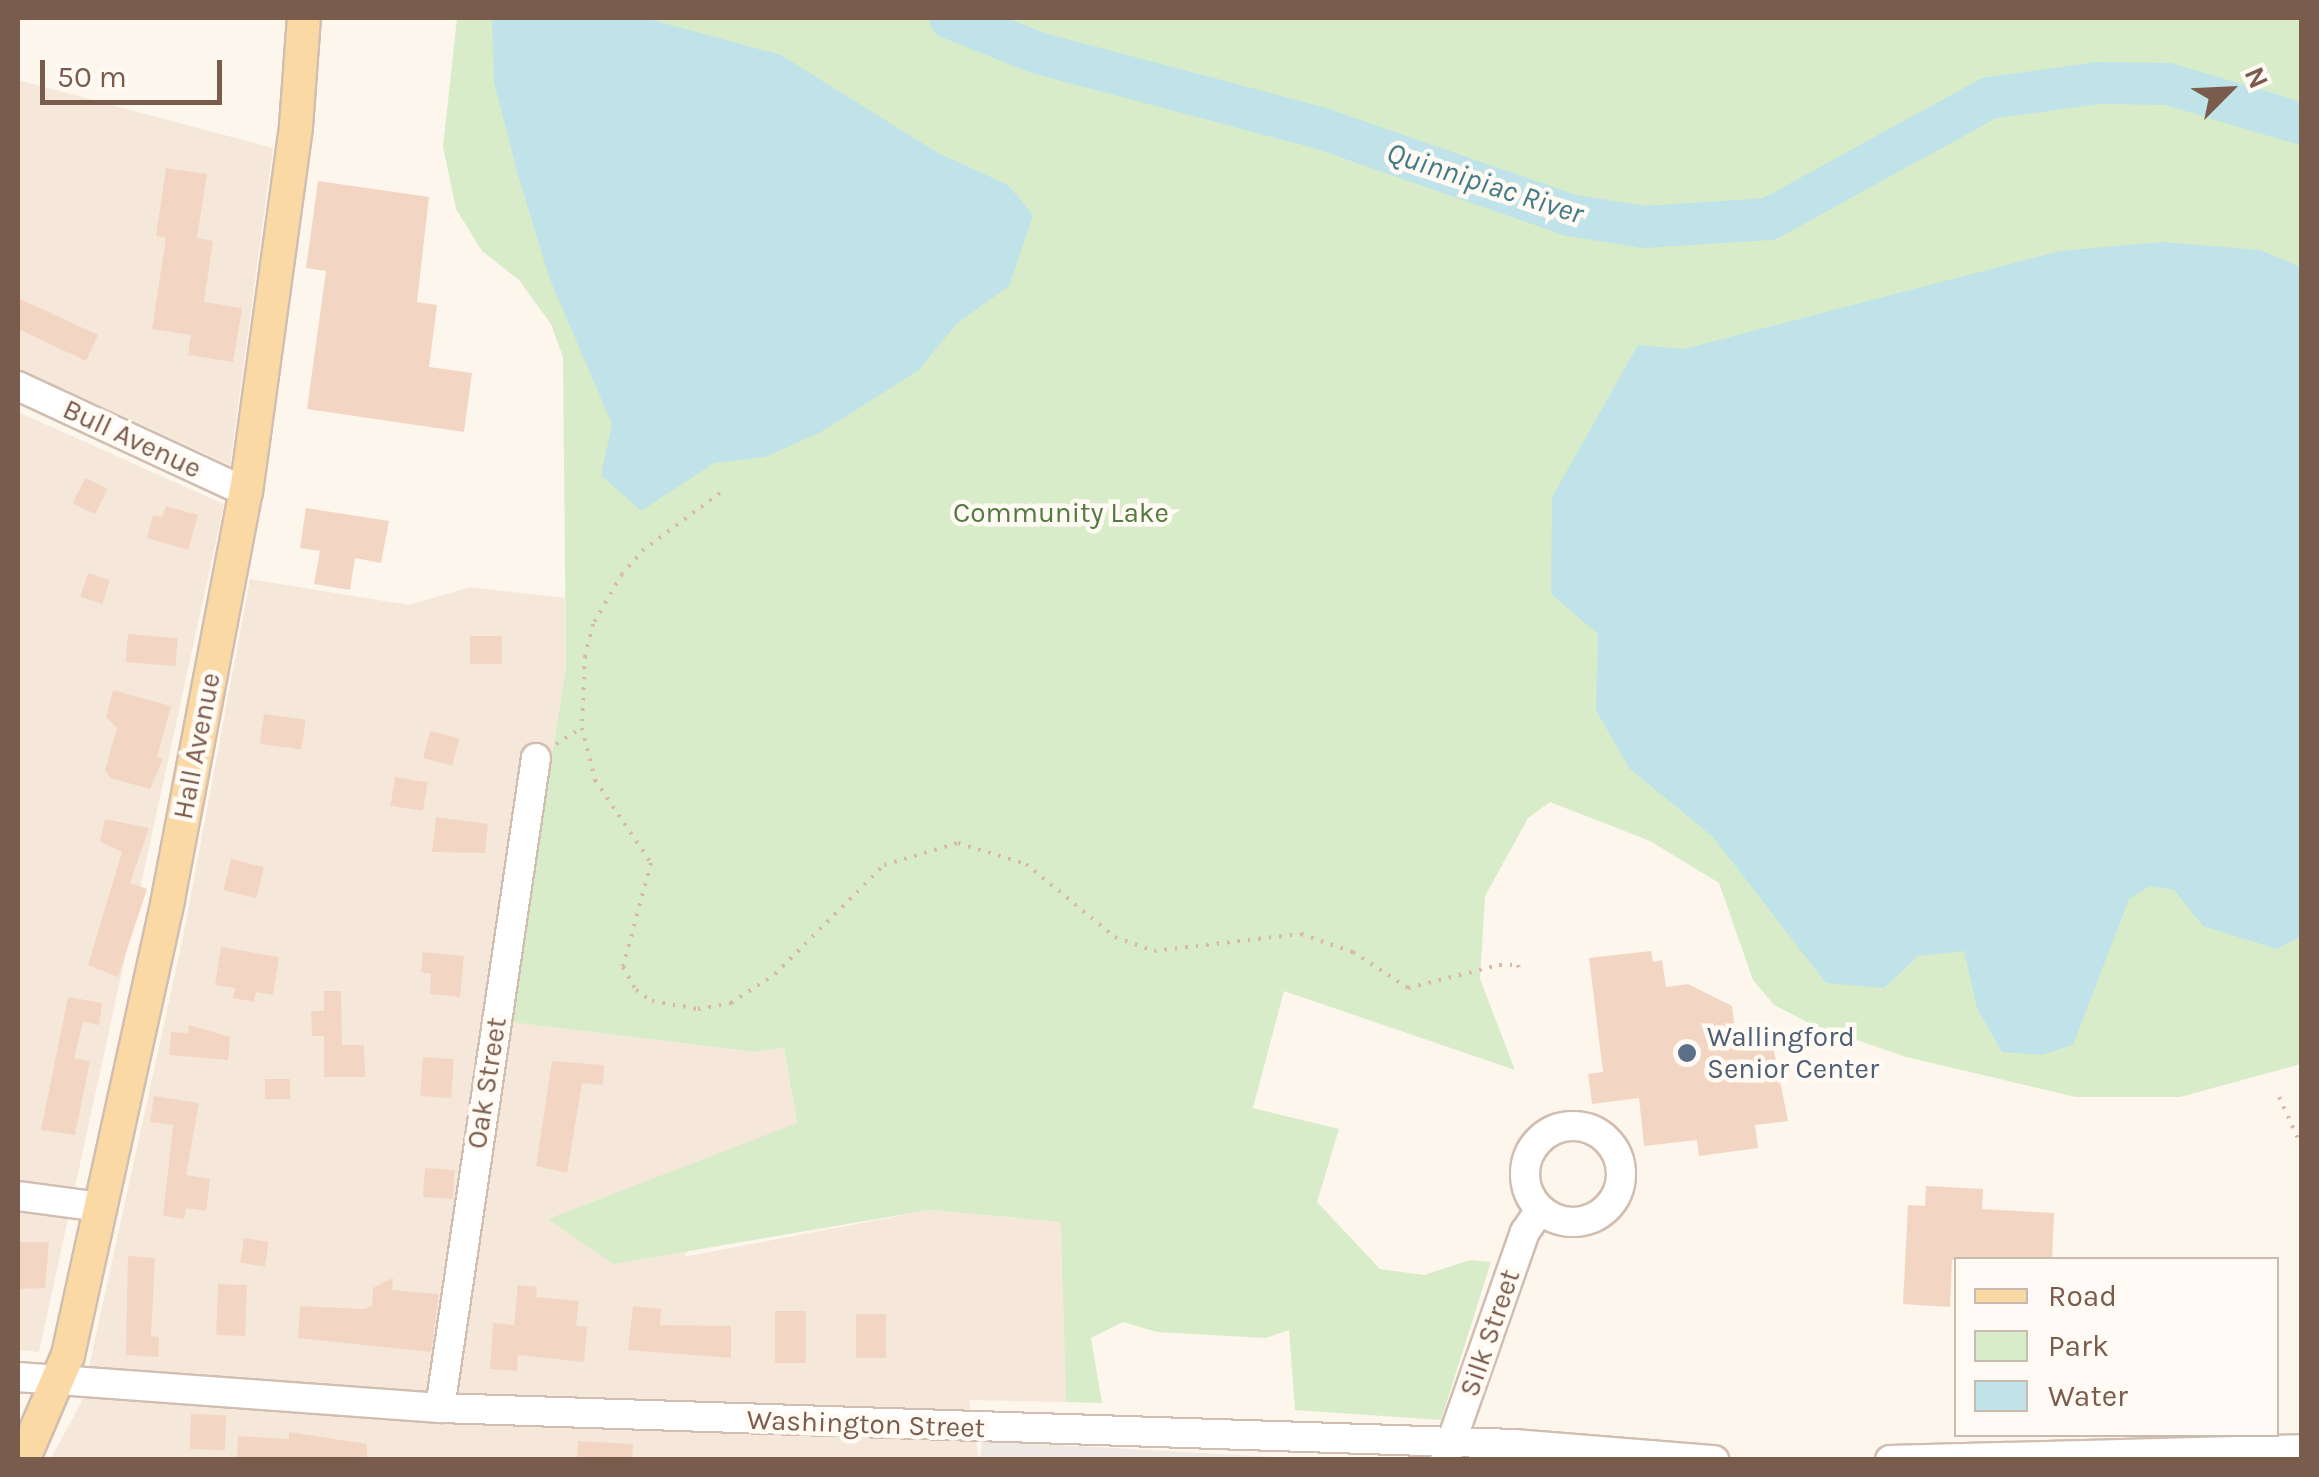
<!DOCTYPE html>
<style>
body{margin:0}
#map{position:relative;width:2319px;height:1477px;overflow:hidden;background:#fdf6ec;font-family:Karla,sans-serif}
div>[style]{position:absolute}
.residential>*{inset:0;background:#f5e8da}
.industrial>*{inset:0;background:#efe9e4}
.green>*{inset:0;background:#d8ecc9}
.water>*{inset:0;background:#bfe3e8}
.river>*{height:42px;margin:-21px;padding:0 21px;transform-origin:21px;border-radius:21px;background:#bfe3e8}
.building>*{inset:0;background:#f3d5c3;transform-origin:0 0}
.path>*{height:4px;margin-top:-2px;transform-origin:0;background:repeating-linear-gradient(90deg,#d9b8a5 0 2.5px,transparent 0 10.5px)}
.roads{filter:drop-shadow(2px 0 #d1beb0) drop-shadow(-2px 0 #d1beb0) drop-shadow(0 2px #d1beb0) drop-shadow(0 -2px #d1beb0)}
.minor>*{height:28px;margin:-14px;padding:0 14px;transform-origin:14px;border-radius:14px;background:#fff}
.minor>.ring{margin:-14px;padding:0;box-sizing:content-box;background:none;border:28px solid #fff;border-radius:50%}
.major>*{height:32px;margin:-16px;padding:0 16px;transform-origin:16px;border-radius:16px;background:#fbd9a5}
.dots>*{width:28px;height:28px;translate:-50% -50%;box-sizing:border-box;border:5px solid #fffaf3;border-radius:50%}
span{translate:-50% -50%;white-space:nowrap;text-align:center;line-height:1.15;-webkit-text-stroke:9px #fffaf3;paint-order:stroke}
.street-label{font-size:28px;color:#7a5c4d}
.park-label{font-size:28px;color:#537a41}
.service-label{font-size:28px;color:#4e5e75}
.left{translate:0 -50%;text-align:left}
.water-label{font-size:30px;color:#437c86;font-style:italic}
.frame{position:absolute;inset:0;border:20px solid #7a5c4d;pointer-events:none}
.legend{position:absolute;left:1954px;top:1257px;width:325px;height:180px;box-sizing:border-box;background:#fffaf3;border:2px solid #cabbb1;margin:0;padding:12px 18px;list-style:none;font-size:30px;color:#7a5c4d}
.legend li{display:flex;align-items:center;gap:20px;height:50px}
.legend b{width:50px;border:2px solid #cabbb1}
.north{position:absolute;left:2179px;top:40px;width:100px;height:100px;-webkit-text-stroke:8px #fffaf3;paint-order:stroke;rotate:66deg;font-size:28px;font-weight:700;line-height:40px;text-align:center;color:#7a5c4d}
.north::after{content:'';display:block;margin:auto;width:35px;height:45px;background:#7a5c4d;clip-path:polygon(50% 0,100% 100%,50% 72%,0 100%)}
.scale{position:absolute;left:40px;top:60px;width:182px;height:45px;box-sizing:border-box;border:5px solid #7a5c4d;border-top:0;padding-left:12px;font-size:30px;line-height:35px;white-space:nowrap;color:#7a5c4d;-webkit-text-stroke:8px #fffaf3;paint-order:stroke}
</style>
<div id="map">
<div class="residential">
<i style="clip-path:polygon(18px 80px,273px 148px,230px 465px,18px 368px)"></i>
<i style="clip-path:polygon(18px 412px,224px 504px,39px 1352px,18px 1350px)"></i>
<i style="clip-path:polygon(250px 579px,409px 605px,470px 587px,565px 598px,566px 667px,511px 1022px,755px 1052px,784px 1048px,797px 1124px,683px 1257px,930px 1210px,1062px 1222px,1066px 1402px,969px 1400px,979px 1459px,50px 1460px,81px 1403px,183px 937px)"></i>
</div>
<div class="industrial">
<i style="clip-path:polygon(982px 1441px,1313px 1459px,980px 1459px)"></i>
</div>
<div class="green">
<i style="clip-path:polygon(457px 18px,2301px 18px,2301px 1064px,2180px 1097px,2076px 1097px,1906px 1057px,1811px 1024px,1774px 1005px,1753px 980px,1719px 883px,1650px 841px,1550px 802px,1528px 818px,1485px 896px,1480px 979px,1515px 1070px,1284px 991px,1253px 1108px,1339px 1129px,1317px 1202px,1380px 1269px,1424px 1275px,1470px 1260px,1491px 1262px,1441px 1420px,1295px 1410px,1289px 1330px,1266px 1338px,1157px 1332px,1123px 1322px,1091px 1338px,1102px 1403px,1066px 1402px,1061px 1222px,930px 1210px,613px 1264px,548px 1219px,797px 1123px,784px 1048px,755px 1052px,510px 1022px,566px 667px,563px 357px,551px 324px,519px 280px,482px 251px,456px 209px,443px 147px)"></i>
</div>
<div class="water">
<i style="clip-path:polygon(492px 18px,645px 18px,781px 55px,938px 153px,1008px 185px,1033px 215px,1009px 286px,956px 324px,919px 370px,821px 432px,765px 457px,714px 463px,641px 511px,601px 475px,612px 424px,549px 277px,518px 175px,494px 82px)"></i>
<i style="clip-path:polygon(2162px 242px,2260px 250px,2301px 267px,2301px 936px,2277px 949px,2203px 926px,2174px 890px,2150px 886px,2129px 899px,2073px 1045px,2041px 1055px,2002px 1052px,1977px 1008px,1964px 951px,1918px 956px,1884px 988px,1826px 983px,1713px 837px,1629px 768px,1596px 710px,1598px 634px,1551px 594px,1552px 497px,1638px 345px,1684px 349px,2060px 251px)"></i>
</div>
<div class="river">
<i style="left:950px;top:18px;width:95px;rotate:21.7deg"></i>
<i style="left:1038px;top:53px;width:289px;rotate:14.9deg"></i>
<i style="left:1317px;top:127px;width:267px;rotate:19.2deg"></i>
<i style="left:1569px;top:215px;width:76px;rotate:9.1deg"></i>
<i style="left:1644px;top:227px;width:125px;rotate:-3.7deg"></i>
<i style="left:1769px;top:219px;width:251px;rotate:-28.8deg"></i>
<i style="left:1989px;top:98px;width:111px;rotate:-7.8deg"></i>
<i style="left:2099px;top:83px;width:69px;rotate:0.8deg"></i>
<i style="left:2168px;top:84px;width:140px;rotate:16.6deg"></i>
</div>
<div class="building">
<i style="clip-path:polygon(166px 168px,207px 174px,197px 238px,213px 241px,204px 302px,242px 308px,233px 362px,188px 355px,191px 335px,152px 329px,166px 238px,156px 236px)"></i>
<i style="clip-path:polygon(318px 181px,429px 197px,417px 302px,437px 305px,429px 367px,472px 373px,464px 432px,307px 409px,326px 271px,306px 268px)"></i>
<i style="clip-path:polygon(18px 298px,98px 335px,86px 361px,18px 329px)"></i>
<i style="left:85px;top:478px;width:25px;height:28px;rotate:26deg"></i>
<i style="clip-path:polygon(166px 506px,198px 515px,188px 550px,147px 538px,153px 515px,162px 517px)"></i>
<i style="clip-path:polygon(306px 508px,389px 521px,381px 563px,355px 558px,350px 590px,314px 584px,320px 551px,300px 548px)"></i>
<i style="left:88px;top:573px;width:23px;height:25px;rotate:18deg"></i>
<i style="left:128px;top:634px;width:50px;height:28px;rotate:5deg"></i>
<i style="left:470px;top:636px;width:32px;height:28px"></i>
<i style="clip-path:polygon(113px 690px,171px 706px,157px 757px,163px 759px,150px 789px,110px 778px,105px 770px,117px 728px,106px 717px)"></i>
<i style="left:264px;top:714px;width:42px;height:30px;rotate:8deg"></i>
<i style="left:430px;top:731px;width:30px;height:28px;rotate:14deg"></i>
<i style="left:395px;top:777px;width:33px;height:29px;rotate:9deg"></i>
<i style="clip-path:polygon(436px 817px,488px 824px,485px 853px,432px 852px)"></i>
<i style="clip-path:polygon(105px 819px,149px 828px,130px 883px,147px 889px,118px 977px,88px 965px,122px 852px,100px 842px)"></i>
<i style="left:231px;top:859px;width:34px;height:32px;rotate:14deg"></i>
<i style="clip-path:polygon(221px 947px,279px 957px,273px 995px,256px 992px,254px 1002px,233px 998px,235px 988px,215px 985px)"></i>
<i style="clip-path:polygon(1651px 951px,1653px 962px,1662px 960px,1666px 987px,1688px 984px,1732px 1006px,1735px 1031px,1756px 1028px,1772px 1041px,1788px 1121px,1755px 1125px,1758px 1148px,1699px 1156px,1697px 1140px,1644px 1146px,1639px 1098px,1592px 1104px,1588px 1074px,1603px 1072px,1589px 958px)"></i>
<i style="clip-path:polygon(423px 952px,464px 956px,460px 997px,430px 994px,431px 974px,421px 972px)"></i>
<i style="clip-path:polygon(324px 991px,341px 991px,342px 1045px,364px 1045px,365px 1077px,324px 1077px,324px 1036px,312px 1036px,311px 1011px,324px 1011px)"></i>
<i style="clip-path:polygon(68px 997px,102px 1003px,99px 1025px,83px 1022px,74px 1058px,90px 1061px,75px 1135px,41px 1130px)"></i>
<i style="clip-path:polygon(189px 1025px,230px 1037px,228px 1060px,169px 1055px,171px 1032px,188px 1033px)"></i>
<i style="left:423px;top:1057px;width:31px;height:39px;rotate:4deg"></i>
<i style="clip-path:polygon(552px 1061px,604px 1065px,603px 1085px,582px 1083px,567px 1173px,536px 1166px)"></i>
<i style="left:265px;top:1079px;width:25px;height:20px"></i>
<i style="clip-path:polygon(154px 1096px,199px 1103px,186px 1175px,210px 1179px,206px 1211px,186px 1208px,184px 1219px,163px 1216px,173px 1125px,150px 1122px)"></i>
<i style="left:425px;top:1168px;width:30px;height:29px;rotate:4deg"></i>
<i style="clip-path:polygon(1926px 1186px,1983px 1189px,1982px 1209px,2054px 1213px,2052px 1260px,1952px 1260px,1950px 1307px,1903px 1304px,1908px 1205px,1925px 1206px)"></i>
<i style="left:244px;top:1238px;width:25px;height:25px;rotate:9deg"></i>
<i style="clip-path:polygon(18px 1242px,49px 1242px,45px 1288px,18px 1289px)"></i>
<i style="clip-path:polygon(128px 1256px,155px 1258px,151px 1336px,159px 1337px,158px 1357px,126px 1355px)"></i>
<i style="clip-path:polygon(393px 1278px,392px 1290px,439px 1294px,431px 1352px,298px 1338px,300px 1306px,364px 1309px,372px 1306px,373px 1288px)"></i>
<i style="left:218px;top:1284px;width:29px;height:51px;rotate:2deg"></i>
<i style="clip-path:polygon(518px 1285px,537px 1287px,536px 1297px,579px 1301px,576px 1326px,587px 1327px,584px 1362px,518px 1355px,517px 1371px,490px 1369px,493px 1323px,514px 1325px)"></i>
<i style="clip-path:polygon(633px 1306px,661px 1309px,660px 1325px,731px 1326px,731px 1358px,628px 1350px)"></i>
<i style="left:775px;top:1311px;width:31px;height:52px"></i>
<i style="left:856px;top:1314px;width:30px;height:44px"></i>
<i style="left:191px;top:1414px;width:35px;height:35px;rotate:2deg"></i>
<i style="clip-path:polygon(289px 1432px,367px 1444px,367px 1460px,237px 1460px,238px 1436px,289px 1439px)"></i>
<i style="clip-path:polygon(578px 1441px,633px 1444px,632px 1460px,577px 1460px)"></i>
</div>
<div class="path">
<i style="left:720px;top:493px;width:94px;rotate:143.6deg"></i>
<i style="left:644px;top:549px;width:33px;rotate:131deg"></i>
<i style="left:622px;top:574px;width:58px;rotate:120.1deg"></i>
<i style="left:593px;top:624px;width:33px;rotate:104deg"></i>
<i style="left:585px;top:656px;width:72px;rotate:92.4deg"></i>
<i style="left:582px;top:728px;width:54px;rotate:76deg"></i>
<i style="left:595px;top:780px;width:100px;rotate:56deg"></i>
<i style="left:651px;top:863px;width:108px;rotate:105.1deg"></i>
<i style="left:623px;top:967px;width:26px;rotate:61deg"></i>
<i style="left:636px;top:990px;width:19px;rotate:35deg"></i>
<i style="left:652px;top:1001px;width:47px;rotate:9.9deg"></i>
<i style="left:698px;top:1009px;width:34px;rotate:-10deg"></i>
<i style="left:731px;top:1003px;width:53px;rotate:-33.4deg"></i>
<i style="left:775px;top:974px;width:154px;rotate:-45deg"></i>
<i style="left:884px;top:865px;width:77px;rotate:-16.6deg"></i>
<i style="left:958px;top:843px;width:71px;rotate:17.2deg"></i>
<i style="left:1026px;top:864px;width:115px;rotate:39.4deg"></i>
<i style="left:1115px;top:937px;width:41px;rotate:19.7deg"></i>
<i style="left:1154px;top:951px;width:148px;rotate:-6.6deg"></i>
<i style="left:1301px;top:934px;width:55px;rotate:19.1deg"></i>
<i style="left:1353px;top:952px;width:66px;rotate:33.2deg"></i>
<i style="left:1408px;top:988px;width:94px;rotate:-14.2deg"></i>
<i style="left:1499px;top:965px;width:19px"></i>
<i style="left:1518px;top:965px;width:6px;rotate:72deg"></i>
<i style="left:556px;top:744px;width:31px;rotate:-32deg"></i>
<i style="left:2279px;top:1097px;width:55px;rotate:65.3deg"></i>
</div>
<div class="roads">
<div class="minor">
<i style="left:18px;top:386px;width:251px;rotate:24.9deg"></i>
<i class="ring" style="left:1525px;top:1126px;width:68px;height:68px"></i>
<i style="left:18px;top:1196px;width:83px;rotate:7.6deg"></i>
<i style="left:18px;top:1377px;width:423px;rotate:4.2deg"></i>
<i style="left:440px;top:1408px;width:1075px;rotate:1.92deg"></i>
<i style="left:1514px;top:1444px;width:201px;rotate:4.6deg"></i>
<i style="left:440px;top:1408px;width:657px;rotate:-81.6deg"></i>
<i style="left:1445px;top:1460px;width:242px;rotate:-70.7deg"></i>
<i style="left:1525px;top:1232px;width:27px;rotate:-56deg"></i>
<i style="left:1890px;top:1460px;width:412px;rotate:-1.5deg"></i>
</div>
<div class="major">
<i style="left:23px;top:1460px;width:114px;rotate:-66.8deg"></i>
<i style="left:68px;top:1355px;width:467px;rotate:-77.6deg"></i>
<i style="left:168px;top:899px;width:414px;rotate:-79.2deg"></i>
<i style="left:246px;top:492px;width:369px;rotate:-82.2deg"></i>
<i style="left:296px;top:126px;width:108px;rotate:-85.8deg"></i>
</div>
</div>
<div class="dots">
<i style="left:1687px;top:1053px;background:#5c6f8a"></i>
</div>
<div class="street-label">
<span style="left:132px;top:439px;rotate:25deg">Bull Avenue</span>
<span style="left:197px;top:746px;rotate:-79deg">Hall Avenue</span>
<span style="left:487px;top:1083px;rotate:-81deg">Oak Street</span>
<span style="left:1490px;top:1333px;rotate:-71deg">Silk Street</span>
<span style="left:866px;top:1424px;rotate:2deg">Washington Street</span>
</div>
<div class="park-label">
<span style="left:1061px;top:513px">Community Lake</span>
</div>
<div class="service-label">
<span class="left" style="left:1707px;top:1053px">Wallingford<br>Senior Center</span>
</div>
<div class="water-label">
<span style="left:1485px;top:183px;rotate:18deg">Quinnipiac River</span>
</div>
<div class="frame"></div>
<ul class="legend">
<li><b style="height:12px;background:#fbd9a5"></b>Road</li>
<li><b style="height:28px;background:#d8ecc9"></b>Park</li>
<li><b style="height:28px;background:#bfe3e8"></b>Water</li>
</ul>
<div class="north">N</div>
<div class="scale">50 m</div>
</div>
